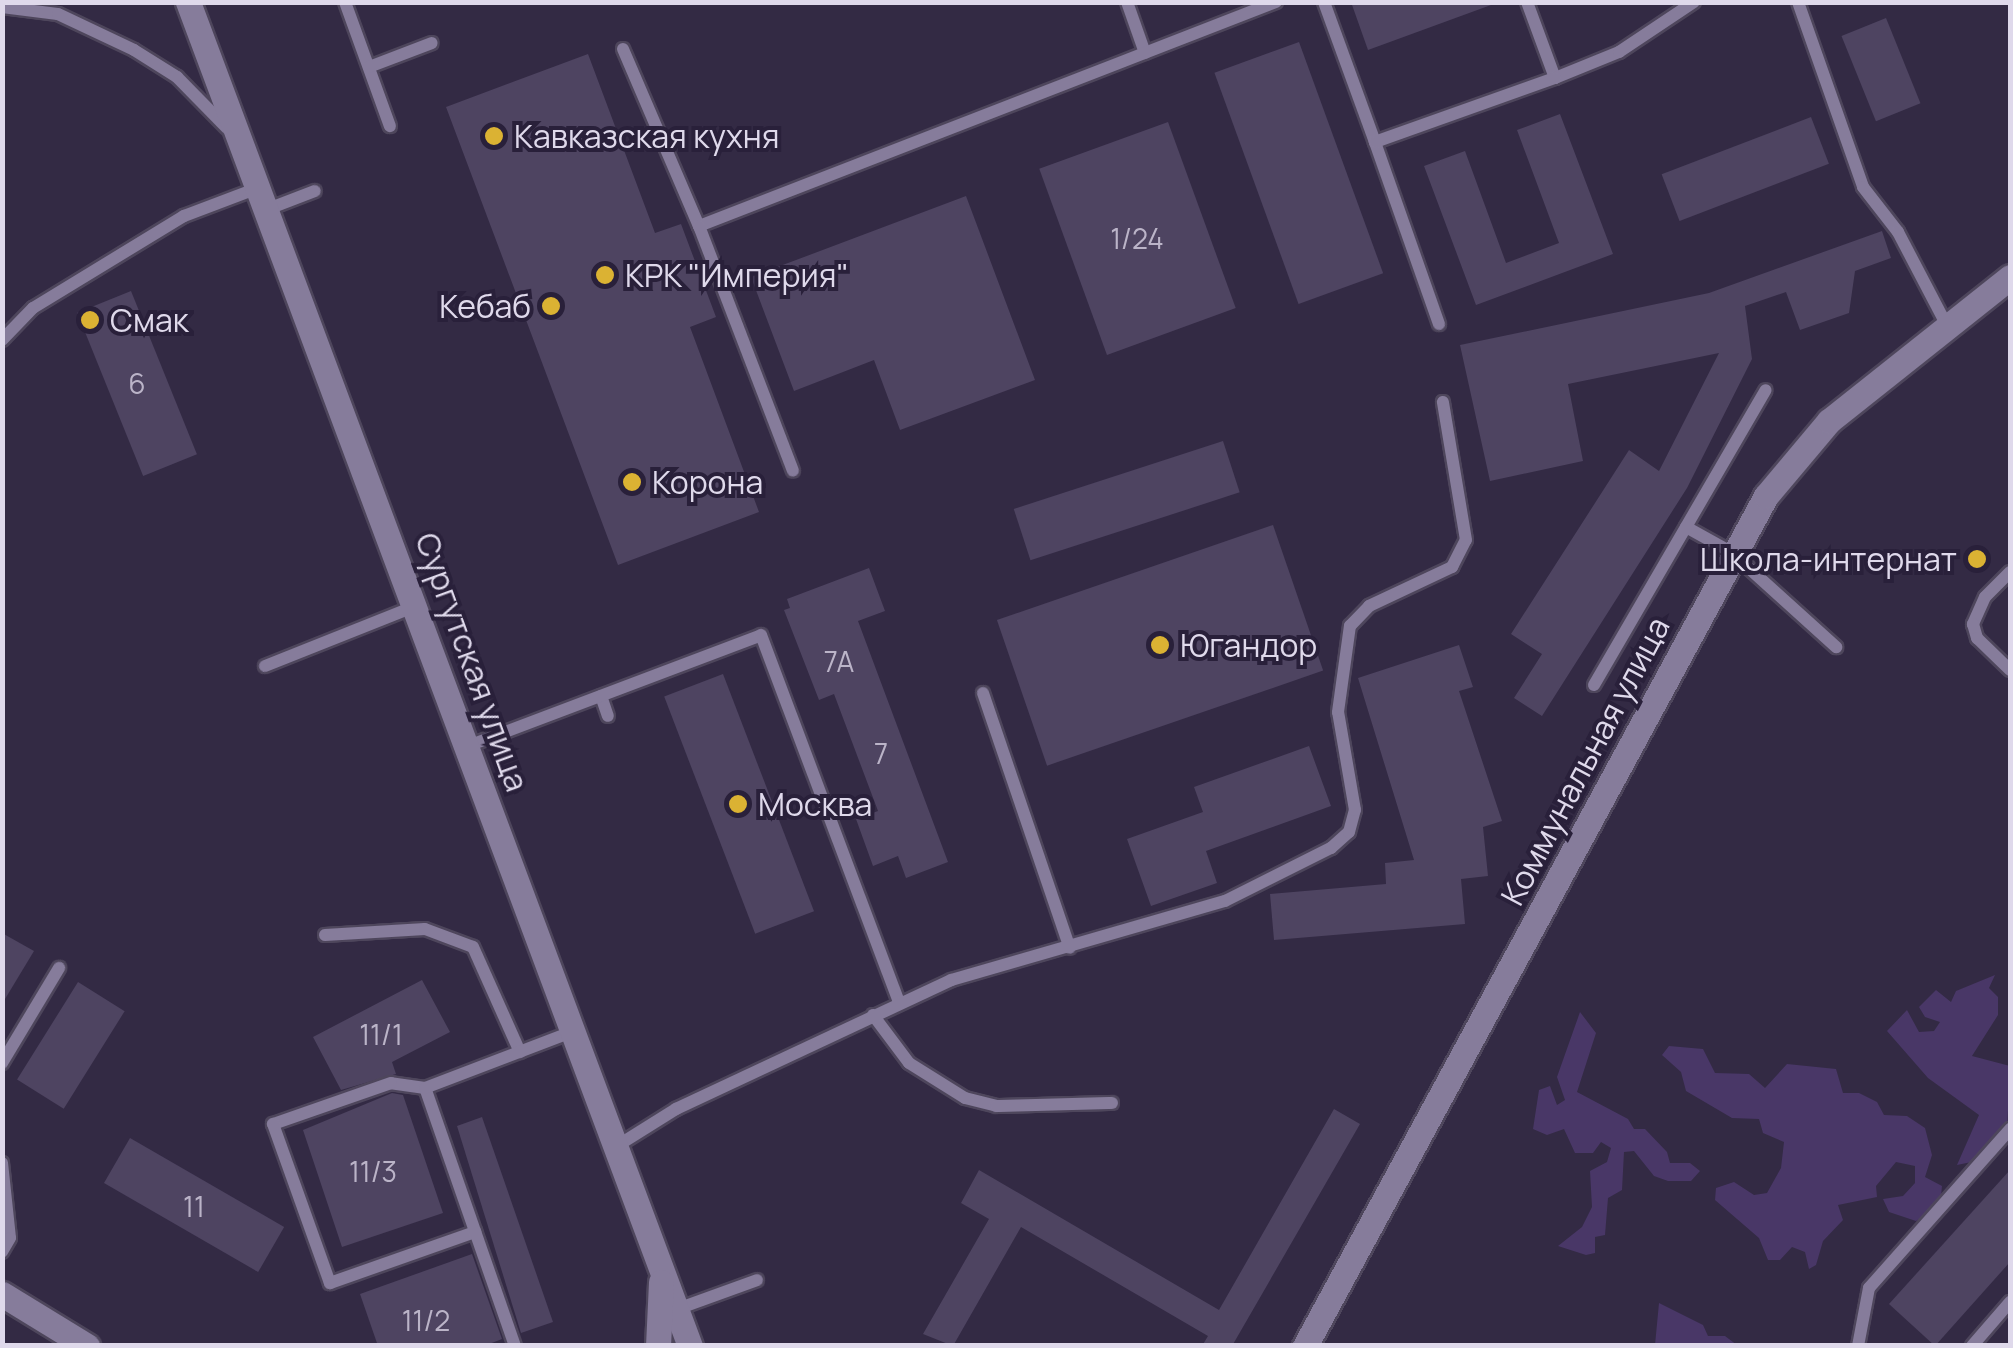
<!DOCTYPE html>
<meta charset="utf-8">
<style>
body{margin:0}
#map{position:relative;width:2013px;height:1348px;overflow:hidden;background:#332a44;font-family:Manrope,sans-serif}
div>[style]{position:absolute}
.green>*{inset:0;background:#493767}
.building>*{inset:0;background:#4e4461;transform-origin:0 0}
.roads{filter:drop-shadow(2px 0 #4e465c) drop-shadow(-2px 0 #4e465c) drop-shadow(0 2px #4e465c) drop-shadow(0 -2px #4e465c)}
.service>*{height:12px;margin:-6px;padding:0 6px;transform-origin:6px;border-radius:6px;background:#867c9b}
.minor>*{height:25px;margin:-12.5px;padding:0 12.5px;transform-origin:12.5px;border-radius:12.5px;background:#867c9b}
.secondary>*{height:25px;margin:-12.5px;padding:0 12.5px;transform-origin:12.5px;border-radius:12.5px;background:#867c9b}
.dots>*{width:28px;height:28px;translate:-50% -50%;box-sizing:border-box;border:5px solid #29203a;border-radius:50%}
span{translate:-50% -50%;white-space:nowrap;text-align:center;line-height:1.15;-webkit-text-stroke:8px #29203a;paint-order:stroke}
.number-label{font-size:28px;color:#bbb4c8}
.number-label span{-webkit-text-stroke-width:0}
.poi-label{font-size:32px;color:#dfd9eb}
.left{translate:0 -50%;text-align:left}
.right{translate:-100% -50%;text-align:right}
.street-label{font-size:32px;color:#dfd9eb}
.frame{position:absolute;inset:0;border:5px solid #dfd9eb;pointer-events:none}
</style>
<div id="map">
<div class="green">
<i style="clip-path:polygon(1995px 975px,1989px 988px,1998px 997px,1998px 1015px,1972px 1056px,2010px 1066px,2007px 1132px,1981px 1160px,1957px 1165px,1979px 1115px,1928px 1078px,1887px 1031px,1907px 1010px,1919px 1032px,1934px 1031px,1940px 1022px,1925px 1017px,1919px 1007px,1936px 990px,1951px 1002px,1956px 991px)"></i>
<i style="clip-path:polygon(1580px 1012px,1596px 1033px,1577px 1092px,1628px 1119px,1634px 1129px,1645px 1129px,1667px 1152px,1670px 1163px,1690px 1163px,1700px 1171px,1691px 1181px,1668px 1181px,1654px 1176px,1634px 1151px,1624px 1152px,1622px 1190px,1608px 1198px,1605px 1235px,1595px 1237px,1595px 1253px,1586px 1255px,1558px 1246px,1582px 1227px,1592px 1207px,1590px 1171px,1607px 1162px,1611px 1148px,1601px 1142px,1593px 1153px,1575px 1153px,1564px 1129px,1547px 1135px,1533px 1129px,1539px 1090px,1550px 1086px,1557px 1105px,1565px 1100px,1557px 1077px)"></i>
<i style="clip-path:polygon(1669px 1046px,1703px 1049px,1715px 1073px,1749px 1074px,1765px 1088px,1787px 1064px,1836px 1069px,1843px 1093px,1859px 1093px,1877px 1102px,1884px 1115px,1907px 1116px,1925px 1128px,1932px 1155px,1925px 1177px,1942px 1186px,1940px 1206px,1916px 1221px,1889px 1212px,1883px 1199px,1903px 1196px,1915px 1183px,1915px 1166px,1896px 1162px,1876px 1186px,1877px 1197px,1838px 1205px,1843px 1220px,1823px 1241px,1816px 1265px,1809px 1269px,1805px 1252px,1792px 1247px,1780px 1260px,1768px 1260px,1759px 1238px,1715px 1200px,1716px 1188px,1734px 1182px,1754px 1195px,1767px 1193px,1781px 1168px,1784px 1142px,1763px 1133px,1759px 1119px,1732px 1118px,1686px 1091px,1681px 1072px,1662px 1055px)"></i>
<i style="clip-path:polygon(1659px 1303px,1703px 1325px,1708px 1336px,1725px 1336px,1737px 1345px,1655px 1345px)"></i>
</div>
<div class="building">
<i style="clip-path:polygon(1351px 2px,1491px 2px,1491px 5px,1368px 50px)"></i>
<i style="left:1886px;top:18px;width:92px;height:48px;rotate:68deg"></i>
<i style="left:1299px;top:42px;width:246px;height:90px;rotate:70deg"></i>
<i style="clip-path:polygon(588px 54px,655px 233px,681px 224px,716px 317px,690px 327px,759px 512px,618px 565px,446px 107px)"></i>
<i style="clip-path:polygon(1560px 114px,1613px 254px,1476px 305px,1424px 166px,1465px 151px,1506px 263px,1559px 243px,1517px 130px)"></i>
<i style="left:1811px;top:117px;width:50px;height:160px;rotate:69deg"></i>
<i style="left:1168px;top:122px;width:198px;height:137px;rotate:70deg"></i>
<i style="clip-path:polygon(966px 196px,1035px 380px,900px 430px,874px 360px,794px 391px,751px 277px)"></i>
<i style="clip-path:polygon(1882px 231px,1891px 258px,1855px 271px,1849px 313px,1800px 330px,1786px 292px,1745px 306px,1752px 359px,1687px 488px,1542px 716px,1514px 698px,1542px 654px,1511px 634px,1629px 450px,1659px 471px,1719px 353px,1568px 384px,1583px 461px,1490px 481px,1460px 345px,1709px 293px)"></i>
<i style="left:131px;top:291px;width:176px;height:58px;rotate:68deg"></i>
<i style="left:1223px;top:441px;width:54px;height:220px;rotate:72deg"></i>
<i style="left:1273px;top:525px;width:154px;height:292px;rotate:71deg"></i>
<i style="clip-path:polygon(869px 568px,885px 611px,858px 621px,948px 862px,906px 878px,898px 856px,873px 866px,856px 819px,878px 811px,834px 694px,819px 700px,784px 610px,790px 608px,787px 599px)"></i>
<i style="clip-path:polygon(1459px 645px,1473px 687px,1459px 691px,1502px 821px,1483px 827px,1488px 876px,1461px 879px,1465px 924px,1274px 940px,1270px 894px,1386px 884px,1385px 863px,1414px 860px,1358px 678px)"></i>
<i style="left:723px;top:674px;width:254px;height:63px;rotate:69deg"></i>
<i style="clip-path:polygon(1309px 746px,1331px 806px,1206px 851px,1217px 883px,1151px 906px,1127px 839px,1203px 812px,1194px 787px)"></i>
<i style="clip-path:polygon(2px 933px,34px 951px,2px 1004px)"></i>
<i style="clip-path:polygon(422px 980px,450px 1032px,392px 1062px,396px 1074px,341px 1090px,313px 1037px)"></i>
<i style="left:78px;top:982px;width:55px;height:115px;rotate:32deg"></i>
<i style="clip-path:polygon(392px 1093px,403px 1095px,443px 1213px,342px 1247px,303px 1130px)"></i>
<i style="clip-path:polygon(1334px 1109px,1360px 1124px,1232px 1346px,1202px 1346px,1208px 1336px,1021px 1227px,953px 1346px,923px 1334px,989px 1219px,961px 1203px,979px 1170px,1219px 1310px)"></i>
<i style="clip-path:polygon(482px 1117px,553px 1322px,521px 1333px,457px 1126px)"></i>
<i style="left:130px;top:1138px;width:178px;height:52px;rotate:30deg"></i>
<i style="clip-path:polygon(2010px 1170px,2010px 1262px,1935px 1346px,1889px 1304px)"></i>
<i style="clip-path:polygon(472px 1254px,502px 1339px,484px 1346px,378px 1346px,360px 1294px)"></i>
</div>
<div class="roads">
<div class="service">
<i style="left:345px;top:2px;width:132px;rotate:70.1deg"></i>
<i style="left:1127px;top:2px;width:54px;rotate:70.6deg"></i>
<i style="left:1324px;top:2px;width:149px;rotate:70deg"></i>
<i style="left:1527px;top:2px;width:81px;rotate:69.8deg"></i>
<i style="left:1555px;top:78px;width:69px;rotate:-22.1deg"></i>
<i style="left:1619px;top:52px;width:90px;rotate:-33.7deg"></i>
<i style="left:1798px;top:2px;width:196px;rotate:70.6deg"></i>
<i style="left:1863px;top:187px;width:57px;rotate:52.1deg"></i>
<i style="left:1898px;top:232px;width:104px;rotate:62.4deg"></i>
<i style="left:2px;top:7px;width:56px;rotate:7.1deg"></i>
<i style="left:58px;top:14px;width:84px;rotate:25.3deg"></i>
<i style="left:134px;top:50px;width:51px;rotate:32.1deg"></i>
<i style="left:177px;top:77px;width:71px;rotate:45.6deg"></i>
<i style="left:623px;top:49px;width:193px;rotate:66.8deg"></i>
<i style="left:699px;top:226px;width:619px;rotate:-21.22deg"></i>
<i style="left:369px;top:67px;width:67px;rotate:-20.9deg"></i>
<i style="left:268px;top:209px;width:50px;rotate:-21deg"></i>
<i style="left:699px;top:226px;width:262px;rotate:69deg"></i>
<i style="left:1439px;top:324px;width:193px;rotate:-109.4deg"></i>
<i style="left:1375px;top:142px;width:191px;rotate:-19.6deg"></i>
<i style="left:2px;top:340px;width:45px;rotate:-45.9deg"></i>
<i style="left:33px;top:308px;width:177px;rotate:-31.4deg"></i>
<i style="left:184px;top:216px;width:79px;rotate:-20.7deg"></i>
<i style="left:1686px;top:527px;width:51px;rotate:29.1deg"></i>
<i style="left:1731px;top:552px;width:142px;rotate:42.1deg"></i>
<i style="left:2010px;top:572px;width:35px;rotate:135deg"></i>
<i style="left:1985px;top:597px;width:30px;rotate:114deg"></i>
<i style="left:1973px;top:624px;width:15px;rotate:74deg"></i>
<i style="left:1977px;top:638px;width:46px;rotate:44.1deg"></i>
<i style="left:265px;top:666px;width:162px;rotate:-21.7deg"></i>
<i style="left:1594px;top:685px;width:341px;rotate:-59.8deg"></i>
<i style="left:983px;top:693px;width:269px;rotate:71.2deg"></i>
<i style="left:601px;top:696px;width:21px;rotate:71deg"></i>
<i style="left:468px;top:746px;width:313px;rotate:-20.7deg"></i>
<i style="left:761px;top:635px;width:393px;rotate:69.4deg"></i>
<i style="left:325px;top:935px;width:100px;rotate:-3.4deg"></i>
<i style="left:425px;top:929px;width:51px;rotate:20.6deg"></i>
<i style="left:473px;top:947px;width:115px;rotate:65.9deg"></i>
<i style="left:873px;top:1015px;width:60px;rotate:53.1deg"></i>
<i style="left:909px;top:1063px;width:66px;rotate:32deg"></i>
<i style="left:965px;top:1098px;width:32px;rotate:14deg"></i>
<i style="left:996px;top:1106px;width:116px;rotate:-1.5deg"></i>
<i style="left:2px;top:1063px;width:111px;rotate:-59deg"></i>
<i style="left:425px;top:1088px;width:34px;rotate:-172deg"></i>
<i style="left:391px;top:1083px;width:125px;rotate:160.8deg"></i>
<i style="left:273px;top:1124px;width:169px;rotate:70.3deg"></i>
<i style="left:330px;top:1283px;width:154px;rotate:-19.4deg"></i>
<i style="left:617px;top:1146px;width:70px;rotate:-32.1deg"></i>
<i style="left:676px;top:1109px;width:304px;rotate:-25.1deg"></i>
<i style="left:951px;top:980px;width:285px;rotate:-16.1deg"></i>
<i style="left:1225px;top:901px;width:119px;rotate:-26.6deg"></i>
<i style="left:1331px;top:848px;width:24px;rotate:-42deg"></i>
<i style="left:1349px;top:832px;width:23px;rotate:-75deg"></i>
<i style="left:1355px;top:810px;width:99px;rotate:-99.8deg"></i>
<i style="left:1338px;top:712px;width:87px;rotate:-82.1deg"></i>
<i style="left:1350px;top:626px;width:28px;rotate:-46deg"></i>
<i style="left:1369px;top:606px;width:92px;rotate:-25.2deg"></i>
<i style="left:1452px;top:567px;width:30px;rotate:-63deg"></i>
<i style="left:1466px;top:540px;width:140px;rotate:-99.5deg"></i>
<i style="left:2px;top:1163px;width:75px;rotate:83.9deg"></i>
<i style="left:10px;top:1238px;width:16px;rotate:120deg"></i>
<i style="left:677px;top:1309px;width:85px;rotate:-19.9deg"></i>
<i style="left:515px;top:1346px;width:273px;rotate:-109.2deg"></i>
<i style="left:425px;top:1088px;width:160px;rotate:-20.9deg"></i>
<i style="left:1858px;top:1346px;width:59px;rotate:-79.3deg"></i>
<i style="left:1869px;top:1288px;width:213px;rotate:-48.4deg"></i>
<i style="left:1972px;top:1346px;width:58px;rotate:-49.2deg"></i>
</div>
<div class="minor">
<i style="left:1305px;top:1346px;width:967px;rotate:-61.53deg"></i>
<i style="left:1766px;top:496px;width:98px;rotate:-50deg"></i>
<i style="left:1829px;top:421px;width:231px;rotate:-38.5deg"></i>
</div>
<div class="secondary">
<i style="left:188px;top:2px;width:1435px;rotate:69.52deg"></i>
<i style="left:2px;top:1294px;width:100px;rotate:31.5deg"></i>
<i style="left:658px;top:1346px;width:64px;rotate:-87.3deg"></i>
</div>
</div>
<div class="dots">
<i style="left:494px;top:136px;background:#dbb233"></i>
<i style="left:605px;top:275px;background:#dbb233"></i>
<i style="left:551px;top:306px;background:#dbb233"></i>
<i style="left:90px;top:320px;background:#dbb233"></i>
<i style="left:632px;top:482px;background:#dbb233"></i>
<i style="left:1977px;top:559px;background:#dbb233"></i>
<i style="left:1160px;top:645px;background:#dbb233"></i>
<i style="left:738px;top:804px;background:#dbb233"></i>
</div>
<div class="number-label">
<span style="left:1137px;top:238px">1/24</span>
<span style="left:137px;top:383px">6</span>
<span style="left:839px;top:661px">7А</span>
<span style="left:881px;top:753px">7</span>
<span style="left:381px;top:1034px">11/1</span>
<span style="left:373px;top:1171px">11/3</span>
<span style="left:194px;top:1206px">11</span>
<span style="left:426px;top:1320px">11/2</span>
</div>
<div class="poi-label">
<span class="left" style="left:514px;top:136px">Кавказская кухня</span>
<span class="left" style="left:625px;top:275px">КРК "Империя"</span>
<span class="right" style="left:531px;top:306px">Кебаб</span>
<span class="left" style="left:110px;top:320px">Смак</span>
<span class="left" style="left:652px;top:482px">Корона</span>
<span class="right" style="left:1957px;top:559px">Школа-интернат</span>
<span class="left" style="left:1180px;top:645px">Югандор</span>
<span class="left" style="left:758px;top:804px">Москва</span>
</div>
<div class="street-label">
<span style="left:472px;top:662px;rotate:70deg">Сургутская улица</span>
<span style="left:1585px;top:761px;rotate:-62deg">Коммунальная улица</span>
</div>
<div class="frame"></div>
</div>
